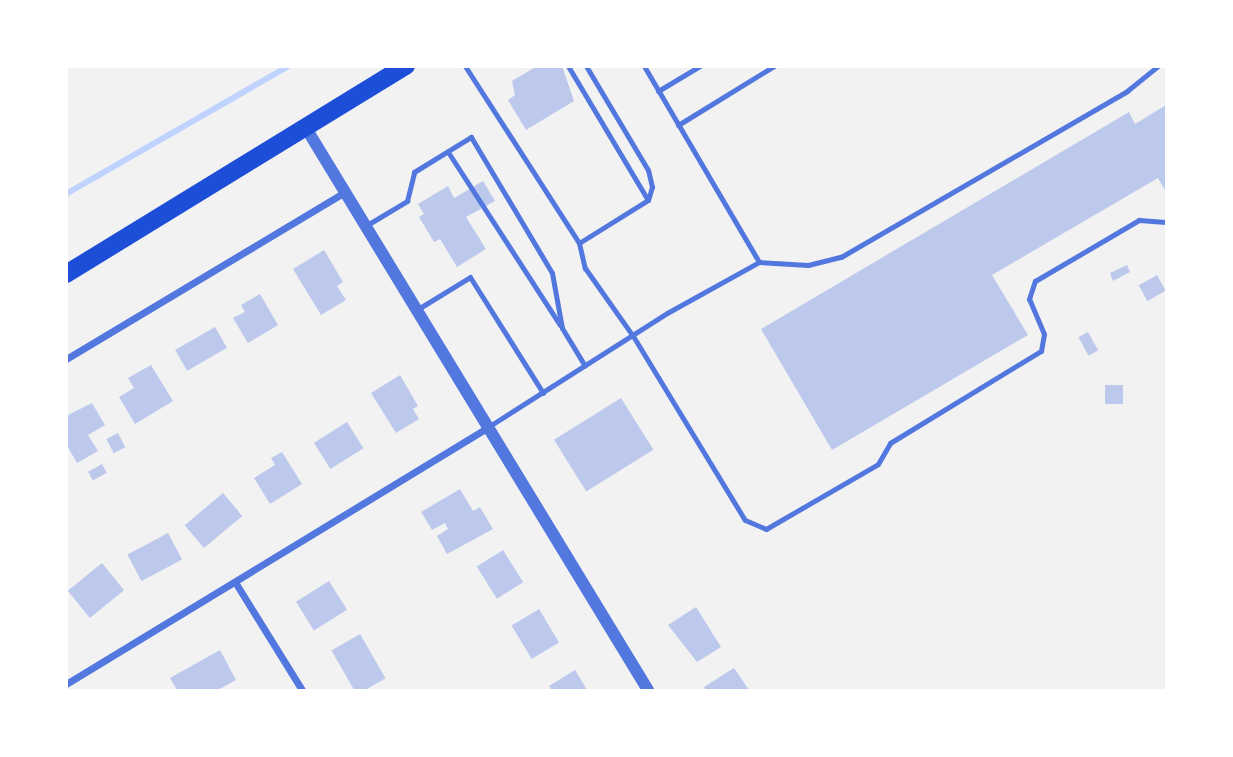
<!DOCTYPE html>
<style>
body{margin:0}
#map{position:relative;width:1233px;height:757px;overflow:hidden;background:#f2f2f2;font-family:Quicksand,sans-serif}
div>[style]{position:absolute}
.stream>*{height:6px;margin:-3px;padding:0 3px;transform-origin:3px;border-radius:3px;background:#bfd3fe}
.building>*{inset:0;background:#bdc9ec;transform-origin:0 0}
.service>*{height:5px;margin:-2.5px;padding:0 2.5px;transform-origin:2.5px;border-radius:2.5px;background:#5277de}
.minor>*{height:7px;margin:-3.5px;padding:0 3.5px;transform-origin:3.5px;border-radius:3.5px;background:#5277de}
.tertiary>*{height:12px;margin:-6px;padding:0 6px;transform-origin:6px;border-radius:6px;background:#5277de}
.trunk>*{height:18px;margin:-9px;padding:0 9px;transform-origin:9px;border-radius:9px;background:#1d4ed8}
span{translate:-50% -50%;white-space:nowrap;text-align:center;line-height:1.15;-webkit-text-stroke:5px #fff;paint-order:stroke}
.frame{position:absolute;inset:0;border:68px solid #fff;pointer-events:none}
</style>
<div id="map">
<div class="stream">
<i style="left:66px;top:194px;width:257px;rotate:-29.9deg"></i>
</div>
<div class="building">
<i style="clip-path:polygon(537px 66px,562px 66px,574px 101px,526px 130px,508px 100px,515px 95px,512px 81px)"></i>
<i style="clip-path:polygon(1166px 105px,1166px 192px,1158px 178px,992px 275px,1028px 335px,832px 450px,761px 329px,1129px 112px,1135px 124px)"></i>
<i style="clip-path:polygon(483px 181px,495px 201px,466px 217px,486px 249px,457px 267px,440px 239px,434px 242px,419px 217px,424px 214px,418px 204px,448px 186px,454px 198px)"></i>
<i style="clip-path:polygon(324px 250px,343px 282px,337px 286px,346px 300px,321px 315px,293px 269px)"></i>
<i style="clip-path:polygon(1127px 265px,1130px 272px,1113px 281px,1110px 273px)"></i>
<i style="left:1157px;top:275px;width:18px;height:21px;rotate:61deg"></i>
<i style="clip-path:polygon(260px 294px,278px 325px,248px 343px,233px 318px,245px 312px,241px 305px)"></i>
<i style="left:215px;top:327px;width:24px;height:46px;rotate:60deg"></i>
<i style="left:1088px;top:332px;width:21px;height:11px;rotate:61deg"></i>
<i style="clip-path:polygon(151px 365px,173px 401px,135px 424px,119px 397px,134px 388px,128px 378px)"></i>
<i style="clip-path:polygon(400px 375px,418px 406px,413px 409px,419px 419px,396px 433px,371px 393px)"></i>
<i style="left:1105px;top:385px;width:18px;height:19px"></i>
<i style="left:621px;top:398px;width:61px;height:79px;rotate:58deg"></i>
<i style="clip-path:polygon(92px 403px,105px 425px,88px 435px,98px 451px,77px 463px,66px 444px,66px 416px)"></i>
<i style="left:347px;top:422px;width:31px;height:39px;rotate:58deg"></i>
<i style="left:118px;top:433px;width:16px;height:13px;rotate:63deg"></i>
<i style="clip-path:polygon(282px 452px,302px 484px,270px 504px,254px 478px,275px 465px,271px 458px)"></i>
<i style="left:102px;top:464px;width:10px;height:16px;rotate:61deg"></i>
<i style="clip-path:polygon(460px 489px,473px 511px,480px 507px,493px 529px,447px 554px,437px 536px,448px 529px,445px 523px,432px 530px,421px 512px)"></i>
<i style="left:223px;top:493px;width:30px;height:50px;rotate:50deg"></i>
<i style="left:168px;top:533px;width:30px;height:46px;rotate:62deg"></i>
<i style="left:503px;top:550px;width:38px;height:31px;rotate:58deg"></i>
<i style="left:102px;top:563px;width:35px;height:44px;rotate:51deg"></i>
<i style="left:329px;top:581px;width:34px;height:39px;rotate:58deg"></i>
<i style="clip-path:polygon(696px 607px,721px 647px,697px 662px,668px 625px)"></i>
<i style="left:539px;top:609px;width:39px;height:32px;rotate:59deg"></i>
<i style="left:360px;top:634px;width:51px;height:33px;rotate:60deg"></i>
<i style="clip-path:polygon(220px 650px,236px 680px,218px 690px,177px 690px,170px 678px)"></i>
<i style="clip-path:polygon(734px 668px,749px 690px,706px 690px,704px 687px)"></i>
<i style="clip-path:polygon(575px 670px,587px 690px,552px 690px,549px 686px)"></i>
</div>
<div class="service">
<i style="left:465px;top:66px;width:211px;rotate:57.2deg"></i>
<i style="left:579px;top:243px;width:81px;rotate:-31.9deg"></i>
<i style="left:648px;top:200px;width:14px;rotate:-73deg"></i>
<i style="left:652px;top:187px;width:17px;rotate:-103deg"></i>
<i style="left:648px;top:170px;width:121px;rotate:-120.8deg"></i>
<i style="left:568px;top:66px;width:156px;rotate:59.2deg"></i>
<i style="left:644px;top:66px;width:227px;rotate:59.6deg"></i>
<i style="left:658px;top:91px;width:49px;rotate:-30.8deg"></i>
<i style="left:678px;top:125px;width:113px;rotate:-31.6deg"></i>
<i style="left:448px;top:152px;width:206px;rotate:57.1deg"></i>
<i style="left:367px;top:225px;width:47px;rotate:-31deg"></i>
<i style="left:407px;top:201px;width:30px;rotate:-76deg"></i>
<i style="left:414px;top:172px;width:67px;rotate:-31.6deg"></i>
<i style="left:471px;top:137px;width:158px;rotate:59.2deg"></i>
<i style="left:552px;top:273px;width:56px;rotate:79.7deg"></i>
<i style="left:562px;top:328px;width:44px;rotate:58.8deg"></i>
<i style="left:579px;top:243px;width:26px;rotate:77deg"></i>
<i style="left:585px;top:268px;width:83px;rotate:54.8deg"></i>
<i style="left:633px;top:336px;width:215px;rotate:58.7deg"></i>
<i style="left:745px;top:520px;width:23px;rotate:23deg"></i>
<i style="left:766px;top:529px;width:129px;rotate:-30.1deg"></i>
<i style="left:878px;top:464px;width:24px;rotate:-60deg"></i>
<i style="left:890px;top:443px;width:177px;rotate:-31.4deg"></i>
<i style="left:1041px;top:351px;width:17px;rotate:-80deg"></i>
<i style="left:1044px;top:334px;width:38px;rotate:-113deg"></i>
<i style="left:1029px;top:299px;width:19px;rotate:-72deg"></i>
<i style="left:1035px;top:281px;width:121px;rotate:-30.4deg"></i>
<i style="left:1139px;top:220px;width:27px;rotate:4deg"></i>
<i style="left:418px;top:309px;width:61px;rotate:-31.6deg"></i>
<i style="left:470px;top:277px;width:137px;rotate:57.8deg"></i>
<i style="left:488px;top:427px;width:212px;rotate:-32.5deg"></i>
<i style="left:667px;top:313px;width:105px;rotate:-29deg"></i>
<i style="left:759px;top:262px;width:49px;rotate:3.5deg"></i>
<i style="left:808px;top:265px;width:34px;rotate:-14deg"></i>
<i style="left:841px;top:257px;width:331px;rotate:-30.1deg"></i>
<i style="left:1127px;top:91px;width:40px;rotate:-39deg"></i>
</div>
<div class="minor">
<i style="left:66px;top:359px;width:325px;rotate:-30.9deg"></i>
<i style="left:235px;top:582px;width:127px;rotate:58.2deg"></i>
<i style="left:66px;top:684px;width:494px;rotate:-31.3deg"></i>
</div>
<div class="tertiary">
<i style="left:306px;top:128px;width:658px;rotate:58.68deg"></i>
</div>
<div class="trunk">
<i style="left:66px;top:274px;width:399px;rotate:-31.5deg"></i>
</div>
<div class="frame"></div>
</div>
